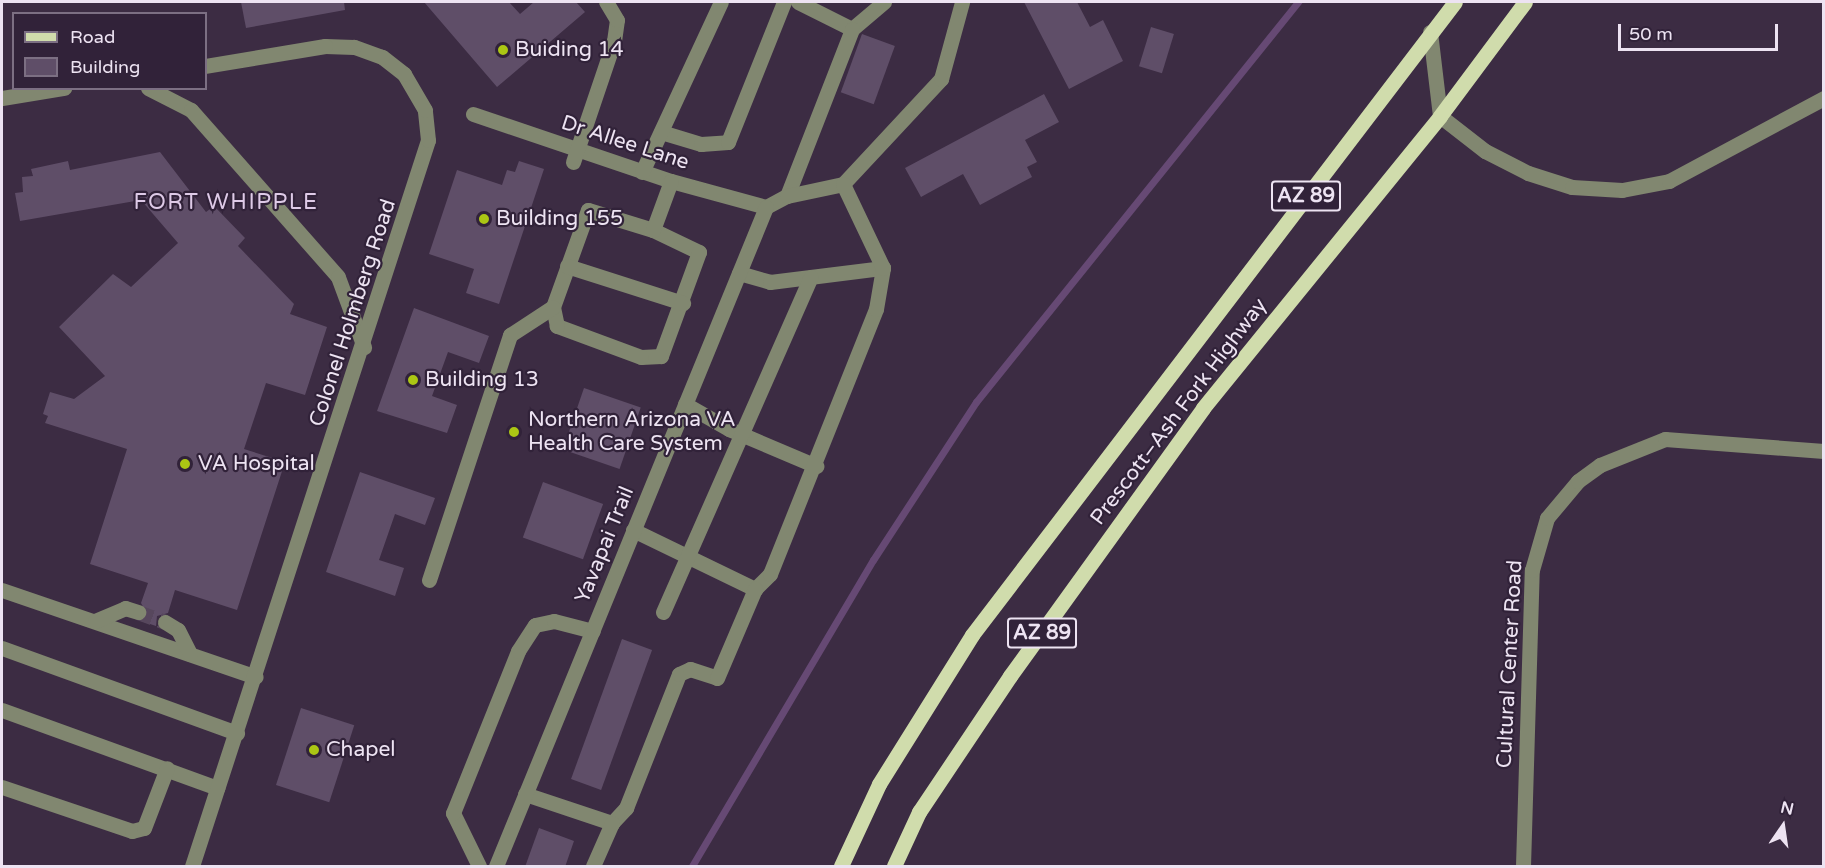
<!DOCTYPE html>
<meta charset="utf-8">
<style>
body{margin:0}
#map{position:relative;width:1825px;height:868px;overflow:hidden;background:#3c2c43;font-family:"Varela Round",sans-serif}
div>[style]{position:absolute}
.stream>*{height:7px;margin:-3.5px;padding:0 3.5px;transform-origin:3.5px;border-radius:3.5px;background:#664974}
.building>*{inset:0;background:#5f4e68;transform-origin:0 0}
.minor-tunnel>*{height:15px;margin-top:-7.5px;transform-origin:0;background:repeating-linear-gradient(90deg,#57475d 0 15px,transparent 0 23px)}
.minor>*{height:15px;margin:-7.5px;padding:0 7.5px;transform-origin:7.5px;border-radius:7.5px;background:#818770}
.major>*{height:15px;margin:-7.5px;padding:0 7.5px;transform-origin:7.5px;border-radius:7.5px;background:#d0dcac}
.dots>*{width:16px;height:16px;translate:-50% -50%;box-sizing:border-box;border:3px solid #312239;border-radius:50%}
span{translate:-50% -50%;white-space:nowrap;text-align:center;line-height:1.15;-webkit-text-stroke:4.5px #312239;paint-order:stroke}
.shield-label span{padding:2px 4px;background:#312239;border:2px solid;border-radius:4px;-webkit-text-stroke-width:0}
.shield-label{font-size:20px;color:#ede3f2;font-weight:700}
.poi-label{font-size:21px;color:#ede3f2}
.left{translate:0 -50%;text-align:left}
.street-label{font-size:21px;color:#ede3f2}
.neighbourhood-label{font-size:22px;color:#decae7;letter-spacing:1.5px}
.frame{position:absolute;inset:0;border:3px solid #ede3f2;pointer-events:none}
.legend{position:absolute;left:12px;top:12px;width:195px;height:78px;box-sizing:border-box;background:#312239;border:2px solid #7c6f83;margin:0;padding:8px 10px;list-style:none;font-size:18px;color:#ede3f2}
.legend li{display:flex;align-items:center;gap:12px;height:30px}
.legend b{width:30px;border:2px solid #7c6f83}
.north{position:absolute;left:1753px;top:796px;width:60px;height:60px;-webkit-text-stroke:4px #312239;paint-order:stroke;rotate:13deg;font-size:16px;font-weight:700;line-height:24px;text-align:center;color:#ede3f2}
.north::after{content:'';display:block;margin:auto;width:21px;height:27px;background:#ede3f2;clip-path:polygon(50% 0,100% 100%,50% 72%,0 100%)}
.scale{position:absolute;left:1618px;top:24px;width:160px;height:27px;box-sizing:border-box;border:3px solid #ede3f2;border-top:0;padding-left:8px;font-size:18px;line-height:21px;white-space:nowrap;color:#ede3f2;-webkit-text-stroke:4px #312239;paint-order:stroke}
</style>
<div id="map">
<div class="stream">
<i style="left:692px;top:866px;width:356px;rotate:-59.4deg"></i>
<i style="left:873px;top:560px;width:189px;rotate:-56.9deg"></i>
<i style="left:976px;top:402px;width:514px;rotate:-51.17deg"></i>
</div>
<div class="building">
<i style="clip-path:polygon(241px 2px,344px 2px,345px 10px,246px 28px)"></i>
<i style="clip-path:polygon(424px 2px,509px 2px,520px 14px,534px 2px,576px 2px,585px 12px,497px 87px)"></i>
<i style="clip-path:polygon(1024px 2px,1077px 2px,1090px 27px,1103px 20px,1123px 61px,1069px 89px)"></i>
<i style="left:1151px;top:27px;width:24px;height:41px;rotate:17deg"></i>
<i style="left:862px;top:34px;width:35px;height:62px;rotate:20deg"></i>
<i style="clip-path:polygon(1044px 94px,1059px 122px,1025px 140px,1037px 162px,1027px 167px,1032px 177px,980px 205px,963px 174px,921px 197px,905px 168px)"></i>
<i style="clip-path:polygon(160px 152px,206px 212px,214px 206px,245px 238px,238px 246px,294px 304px,290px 314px,327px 327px,305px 395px,266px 383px,244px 449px,285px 462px,237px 610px,175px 590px,168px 613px,157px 616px,156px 626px,141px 621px,147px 614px,141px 603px,148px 583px,90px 564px,127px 449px,45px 423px,48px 416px,43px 414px,50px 392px,74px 399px,105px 376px,59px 327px,113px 274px,131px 287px,178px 243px,141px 200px,20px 221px,15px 193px,23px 192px,22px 177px,33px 176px,31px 169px,68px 161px,70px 170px)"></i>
<i style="clip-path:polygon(519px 161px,544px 169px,499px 304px,466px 293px,474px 269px,429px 254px,457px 170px,502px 185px,507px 170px,515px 172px)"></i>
<i style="clip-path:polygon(414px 308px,489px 336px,479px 363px,448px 352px,432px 396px,457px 405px,447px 433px,377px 411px)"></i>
<i style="left:584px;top:388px;width:60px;height:65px;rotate:19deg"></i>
<i style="clip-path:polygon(360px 472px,435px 498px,425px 525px,395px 514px,379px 560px,404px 568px,395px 596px,326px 572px)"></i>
<i style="left:543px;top:482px;width:64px;height:59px;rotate:20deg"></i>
<i style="left:622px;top:639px;width:32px;height:149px;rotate:20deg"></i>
<i style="left:301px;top:708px;width:56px;height:81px;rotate:18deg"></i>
<i style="clip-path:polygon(539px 828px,574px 841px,565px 867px,525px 867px)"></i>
</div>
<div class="minor-tunnel">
<i style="left:138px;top:612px;width:29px;rotate:20deg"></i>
</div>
<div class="minor">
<i style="left:798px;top:2px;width:60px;rotate:26.6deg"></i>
<i style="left:852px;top:29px;width:42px;rotate:-40.2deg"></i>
<i style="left:1430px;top:32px;width:85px;rotate:83.2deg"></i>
<i style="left:1440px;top:116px;width:57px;rotate:37.9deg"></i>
<i style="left:1485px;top:151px;width:48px;rotate:27.1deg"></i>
<i style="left:1528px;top:173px;width:46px;rotate:17.7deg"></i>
<i style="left:1572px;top:187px;width:50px;rotate:3.4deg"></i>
<i style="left:1622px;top:190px;width:48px;rotate:-10.8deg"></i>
<i style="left:1669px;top:181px;width:176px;rotate:-28.2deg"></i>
<i style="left:148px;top:88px;width:48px;rotate:27.1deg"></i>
<i style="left:191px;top:110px;width:222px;rotate:48.6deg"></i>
<i style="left:338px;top:277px;width:75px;rotate:69.6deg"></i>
<i style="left:2px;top:98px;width:63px;rotate:-9.2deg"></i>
<i style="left:473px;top:114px;width:209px;rotate:18.7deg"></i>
<i style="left:671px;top:181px;width:98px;rotate:15.3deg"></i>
<i style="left:661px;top:132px;width:42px;rotate:16.7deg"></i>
<i style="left:701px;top:144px;width:27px;rotate:-4deg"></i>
<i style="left:728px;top:142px;width:151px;rotate:-68.2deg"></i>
<i style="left:573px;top:162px;width:128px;rotate:-71.3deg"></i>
<i style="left:614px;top:41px;width:21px;rotate:-82deg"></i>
<i style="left:617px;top:20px;width:21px;rotate:-121deg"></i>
<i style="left:642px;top:172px;width:187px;rotate:-65.1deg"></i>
<i style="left:787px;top:196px;width:179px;rotate:-68.7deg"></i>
<i style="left:766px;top:207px;width:24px;rotate:-28deg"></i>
<i style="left:787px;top:196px;width:57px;rotate:-12.1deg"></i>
<i style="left:843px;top:184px;width:144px;rotate:-47deg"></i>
<i style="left:941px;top:79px;width:80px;rotate:-74.7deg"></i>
<i style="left:653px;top:230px;width:51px;rotate:25.6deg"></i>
<i style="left:699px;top:252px;width:111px;rotate:110.1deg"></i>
<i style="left:661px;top:356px;width:20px;rotate:177deg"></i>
<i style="left:641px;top:357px;width:90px;rotate:-159.7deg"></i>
<i style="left:557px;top:326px;width:19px;rotate:-102deg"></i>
<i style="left:553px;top:307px;width:103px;rotate:-70.2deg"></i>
<i style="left:588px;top:210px;width:68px;rotate:17.1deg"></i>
<i style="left:653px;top:230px;width:52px;rotate:-69.8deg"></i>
<i style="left:567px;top:266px;width:122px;rotate:17.7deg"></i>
<i style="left:739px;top:273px;width:32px;rotate:16deg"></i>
<i style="left:770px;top:282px;width:114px;rotate:-7.1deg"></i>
<i style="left:685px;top:404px;width:51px;rotate:29.6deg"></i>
<i style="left:729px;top:429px;width:95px;rotate:23deg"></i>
<i style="left:633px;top:530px;width:136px;rotate:25.8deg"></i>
<i style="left:755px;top:589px;width:21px;rotate:-45deg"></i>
<i style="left:770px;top:574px;width:285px;rotate:-68.2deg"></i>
<i style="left:876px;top:309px;width:42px;rotate:-80.3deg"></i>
<i style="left:883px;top:268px;width:93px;rotate:-115.5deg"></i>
<i style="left:429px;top:580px;width:258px;rotate:-71.7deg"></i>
<i style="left:510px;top:335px;width:51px;rotate:-33.1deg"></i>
<i style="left:2px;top:590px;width:268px;rotate:18.9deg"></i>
<i style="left:663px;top:612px;width:366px;rotate:-66.2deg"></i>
<i style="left:95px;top:621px;width:33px;rotate:-23deg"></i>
<i style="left:125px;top:608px;width:14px;rotate:17deg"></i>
<i style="left:165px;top:622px;width:15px;rotate:32deg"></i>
<i style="left:178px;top:630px;width:27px;rotate:63deg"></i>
<i style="left:2px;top:648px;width:250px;rotate:19.9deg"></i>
<i style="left:2px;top:710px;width:229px;rotate:19.9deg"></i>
<i style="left:2px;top:787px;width:137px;rotate:18.7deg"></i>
<i style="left:132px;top:831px;width:12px;rotate:-14deg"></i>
<i style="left:144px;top:828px;width:64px;rotate:-69deg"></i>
<i style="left:525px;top:794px;width:92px;rotate:18.4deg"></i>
<i style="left:612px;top:823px;width:21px;rotate:-47deg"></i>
<i style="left:626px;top:808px;width:144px;rotate:-68.4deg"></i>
<i style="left:679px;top:674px;width:12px;rotate:-24deg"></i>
<i style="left:690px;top:669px;width:28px;rotate:18deg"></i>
<i style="left:717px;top:678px;width:97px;rotate:-66.9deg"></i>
<i style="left:192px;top:866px;width:763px;rotate:-71.99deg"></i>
<i style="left:428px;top:140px;width:30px;rotate:-96deg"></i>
<i style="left:425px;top:110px;width:42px;rotate:-120.3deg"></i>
<i style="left:404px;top:74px;width:28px;rotate:-142deg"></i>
<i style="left:382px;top:57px;width:30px;rotate:-160deg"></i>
<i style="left:354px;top:47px;width:29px;rotate:-178deg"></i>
<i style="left:325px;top:46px;width:121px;rotate:170.5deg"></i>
<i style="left:479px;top:866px;width:59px;rotate:-116.1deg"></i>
<i style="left:453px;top:813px;width:175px;rotate:-68.1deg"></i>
<i style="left:518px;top:651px;width:31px;rotate:-57deg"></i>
<i style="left:535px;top:625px;width:19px;rotate:-12deg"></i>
<i style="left:554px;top:621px;width:40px;rotate:14.4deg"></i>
<i style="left:496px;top:866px;width:712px;rotate:-67.72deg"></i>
<i style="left:593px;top:866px;width:47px;rotate:-66.2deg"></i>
<i style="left:1523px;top:866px;width:296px;rotate:-88.3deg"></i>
<i style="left:1532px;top:570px;width:54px;rotate:-73.9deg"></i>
<i style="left:1547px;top:518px;width:48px;rotate:-50deg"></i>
<i style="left:1578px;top:481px;width:27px;rotate:-36deg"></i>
<i style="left:1600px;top:465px;width:70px;rotate:-21.8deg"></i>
<i style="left:1665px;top:439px;width:159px;rotate:4.3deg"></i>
</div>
<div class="major">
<i style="left:841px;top:866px;width:90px;rotate:-65.1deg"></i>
<i style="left:879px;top:784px;width:176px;rotate:-58deg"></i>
<i style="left:972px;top:635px;width:796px;rotate:-52.66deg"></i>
<i style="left:894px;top:866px;width:60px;rotate:-65.2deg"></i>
<i style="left:919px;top:812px;width:164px;rotate:-56.2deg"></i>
<i style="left:1010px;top:676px;width:330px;rotate:-54.2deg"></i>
<i style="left:1203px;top:408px;width:376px;rotate:-50.9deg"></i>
<i style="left:1440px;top:116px;width:142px;rotate:-53.3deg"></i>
</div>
<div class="dots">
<i style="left:503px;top:50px;background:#abc614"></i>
<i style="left:484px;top:219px;background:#abc614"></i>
<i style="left:413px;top:380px;background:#abc614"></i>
<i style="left:514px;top:432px;background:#abc614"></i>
<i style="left:185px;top:464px;background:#abc614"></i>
<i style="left:314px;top:750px;background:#abc614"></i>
</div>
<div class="shield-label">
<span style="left:1306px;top:196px">AZ 89</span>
<span style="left:1042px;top:633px">AZ 89</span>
</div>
<div class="poi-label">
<span class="left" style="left:515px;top:50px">Buiding 14</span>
<span class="left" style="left:496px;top:219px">Building 155</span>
<span class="left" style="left:425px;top:380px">Building 13</span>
<span class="left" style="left:528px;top:432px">Northern Arizona VA<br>Health Care System</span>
<span class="left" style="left:198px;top:464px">VA Hospital</span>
<span class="left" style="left:326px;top:750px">Chapel</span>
</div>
<div class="street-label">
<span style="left:625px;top:143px;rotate:18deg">Dr Allee Lane</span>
<span style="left:353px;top:313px;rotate:-72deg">Colonel Holmberg Road</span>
<span style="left:1179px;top:412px;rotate:-53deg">Prescott–Ash Fork Highway</span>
<span style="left:605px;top:545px;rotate:-68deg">Yavapai Trail</span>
<span style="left:1510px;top:664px;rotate:-87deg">Cultural Center Road</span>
</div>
<div class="neighbourhood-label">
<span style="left:226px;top:203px">FORT WHIPPLE</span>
</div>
<div class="frame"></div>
<ul class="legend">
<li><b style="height:8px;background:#d0dcac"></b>Road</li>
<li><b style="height:16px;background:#5f4e68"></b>Building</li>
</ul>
<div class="north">N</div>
<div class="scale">50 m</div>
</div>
